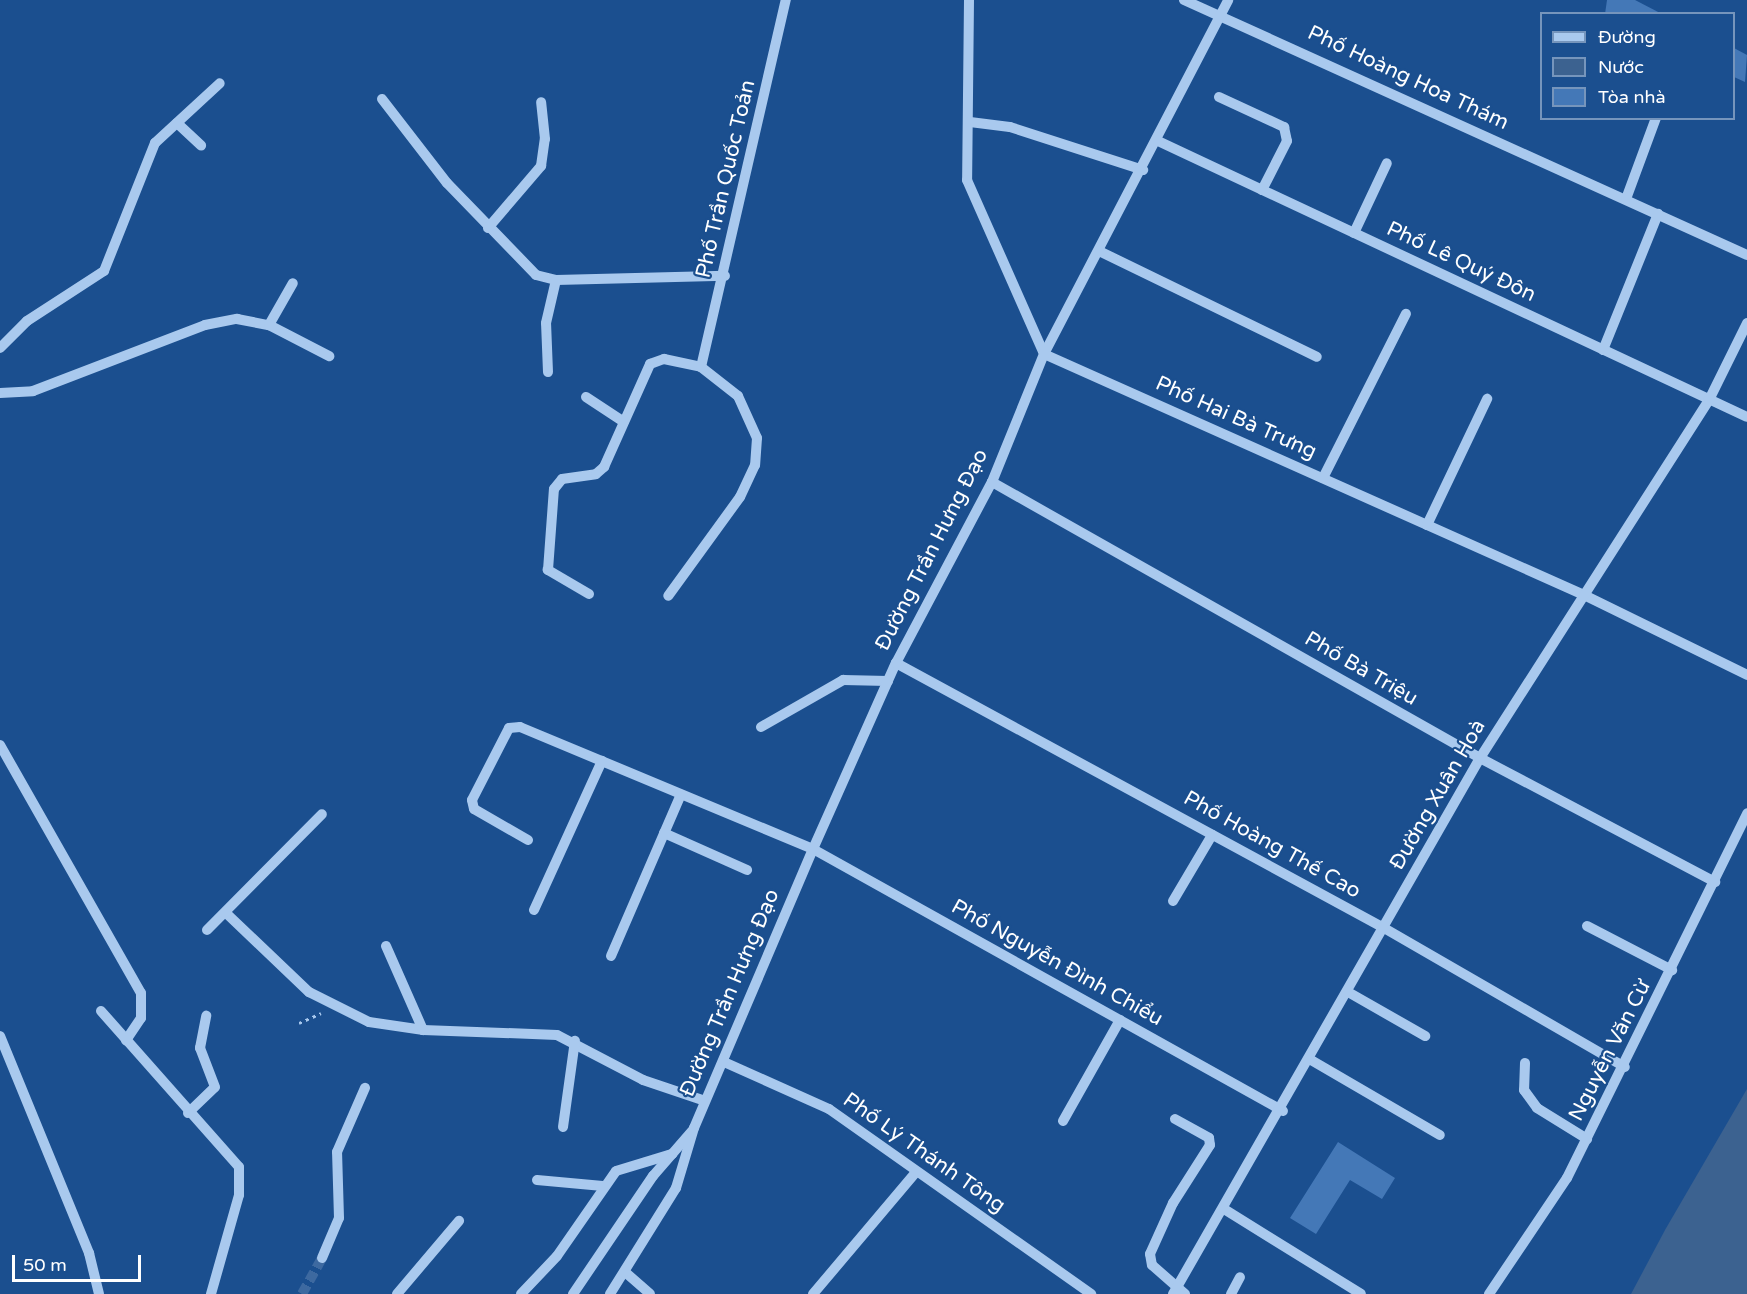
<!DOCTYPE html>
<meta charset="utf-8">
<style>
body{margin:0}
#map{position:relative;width:1747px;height:1294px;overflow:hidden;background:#1b4f8f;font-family:"Varela Round",sans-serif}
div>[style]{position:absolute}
.water>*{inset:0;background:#3c6290}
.building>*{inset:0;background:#4478b7}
.minor-tunnel>*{height:10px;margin-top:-5px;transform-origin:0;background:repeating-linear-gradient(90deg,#3d69a0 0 10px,transparent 0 15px)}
.path>*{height:3px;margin-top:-1.5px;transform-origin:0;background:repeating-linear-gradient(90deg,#a9c9ee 0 3px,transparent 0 7.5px)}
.minor>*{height:10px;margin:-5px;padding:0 5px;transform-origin:5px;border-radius:5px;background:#a9c9ee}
span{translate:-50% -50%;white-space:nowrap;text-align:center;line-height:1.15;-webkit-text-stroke:4.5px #1b4f8f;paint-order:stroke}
.street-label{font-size:21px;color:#fff}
.legend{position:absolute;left:1540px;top:12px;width:195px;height:108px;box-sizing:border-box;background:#1b4f8f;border:2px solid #7695bc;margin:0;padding:8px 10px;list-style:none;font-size:18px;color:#fff}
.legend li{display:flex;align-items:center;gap:12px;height:30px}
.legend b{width:30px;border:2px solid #7695bc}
.scale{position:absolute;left:12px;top:1255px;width:129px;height:27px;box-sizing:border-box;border:3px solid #fff;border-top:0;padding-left:8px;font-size:18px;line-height:21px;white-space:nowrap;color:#fff;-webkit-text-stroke:4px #1b4f8f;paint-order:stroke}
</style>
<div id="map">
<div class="water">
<i style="clip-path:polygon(1747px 1089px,1747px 1294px,1631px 1294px,1665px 1230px)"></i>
</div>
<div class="building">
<i style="clip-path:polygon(1607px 0,1635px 0,1662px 14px,1605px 14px)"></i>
<i style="clip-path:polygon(1734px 48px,1747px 55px,1745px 82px,1734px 77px)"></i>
<i style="clip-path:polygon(1338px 1142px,1395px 1178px,1382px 1199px,1350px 1180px,1316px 1234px,1290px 1218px)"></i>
</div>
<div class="minor-tunnel">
<i style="left:302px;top:1294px;width:41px;rotate:-60.9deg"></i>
</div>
<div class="path">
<i style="left:299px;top:1023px;width:24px;rotate:-24deg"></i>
</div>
<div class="minor">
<i style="left:969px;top:0;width:180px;rotate:90.6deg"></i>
<i style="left:967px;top:180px;width:190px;rotate:66.1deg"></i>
<i style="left:1044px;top:354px;width:591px;rotate:24.05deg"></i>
<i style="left:1584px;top:595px;width:182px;rotate:26.1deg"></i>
<i style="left:1184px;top:0;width:618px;rotate:24.37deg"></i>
<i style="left:1219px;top:97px;width:72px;rotate:24.8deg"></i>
<i style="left:1284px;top:127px;width:14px;rotate:78deg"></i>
<i style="left:1287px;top:141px;width:55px;rotate:117deg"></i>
<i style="left:382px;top:99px;width:106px;rotate:52.3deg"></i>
<i style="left:447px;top:183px;width:128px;rotate:45.9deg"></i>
<i style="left:536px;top:275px;width:21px;rotate:14deg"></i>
<i style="left:556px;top:280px;width:169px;rotate:-1.4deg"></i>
<i style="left:970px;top:122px;width:40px;rotate:7.1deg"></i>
<i style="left:1010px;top:127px;width:140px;rotate:17.9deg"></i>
<i style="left:177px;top:123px;width:33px;rotate:43deg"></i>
<i style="left:1158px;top:141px;width:650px;rotate:25.11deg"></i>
<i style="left:1626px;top:199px;width:86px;rotate:-69.7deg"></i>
<i style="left:488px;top:228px;width:82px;rotate:-49.5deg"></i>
<i style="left:541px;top:166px;width:27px;rotate:-82deg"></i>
<i style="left:545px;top:139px;width:37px;rotate:-96deg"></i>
<i style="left:1354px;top:233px;width:77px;rotate:-64.8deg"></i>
<i style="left:1099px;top:251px;width:242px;rotate:25.9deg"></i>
<i style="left:269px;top:325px;width:48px;rotate:-60.3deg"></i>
<i style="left:0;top:348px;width:38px;rotate:-45deg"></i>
<i style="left:27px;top:321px;width:92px;rotate:-33deg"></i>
<i style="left:104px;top:271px;width:138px;rotate:-68.3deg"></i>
<i style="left:155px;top:143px;width:88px;rotate:-42.7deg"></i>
<i style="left:1603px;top:350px;width:147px;rotate:-68deg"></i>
<i style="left:701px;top:367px;width:377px;rotate:-77deg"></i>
<i style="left:548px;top:372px;width:49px;rotate:-92.3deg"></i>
<i style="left:546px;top:323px;width:44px;rotate:-76.9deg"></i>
<i style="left:0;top:393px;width:33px;rotate:-3deg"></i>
<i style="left:33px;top:391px;width:184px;rotate:-21deg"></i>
<i style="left:205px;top:325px;width:33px;rotate:-11deg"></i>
<i style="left:237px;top:319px;width:33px;rotate:11deg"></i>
<i style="left:269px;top:325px;width:68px;rotate:27.3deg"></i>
<i style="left:586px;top:397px;width:45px;rotate:33.3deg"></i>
<i style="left:1323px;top:478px;width:184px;rotate:-63.2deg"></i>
<i style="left:992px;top:482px;width:561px;rotate:29.49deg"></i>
<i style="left:1480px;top:758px;width:266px;rotate:27.8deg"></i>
<i style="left:1427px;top:525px;width:140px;rotate:-64.5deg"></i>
<i style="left:589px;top:594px;width:48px;rotate:-149.7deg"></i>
<i style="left:548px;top:570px;width:81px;rotate:-85.8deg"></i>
<i style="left:554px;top:489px;width:13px;rotate:-51deg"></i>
<i style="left:562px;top:479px;width:34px;rotate:-8deg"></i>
<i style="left:596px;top:474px;width:11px;rotate:-41deg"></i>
<i style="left:604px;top:467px;width:113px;rotate:-65.9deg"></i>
<i style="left:650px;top:364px;width:15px;rotate:-20deg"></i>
<i style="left:664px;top:359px;width:38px;rotate:12deg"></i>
<i style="left:701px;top:367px;width:47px;rotate:38.1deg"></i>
<i style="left:738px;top:396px;width:46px;rotate:65.7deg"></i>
<i style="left:757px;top:438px;width:27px;rotate:94deg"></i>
<i style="left:755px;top:465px;width:35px;rotate:115deg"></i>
<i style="left:740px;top:497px;width:122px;rotate:126deg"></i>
<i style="left:896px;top:663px;width:555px;rotate:28.5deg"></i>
<i style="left:1384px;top:928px;width:278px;rotate:30deg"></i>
<i style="left:761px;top:727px;width:95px;rotate:-29.8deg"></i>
<i style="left:843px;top:680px;width:45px;rotate:1.3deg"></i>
<i style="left:0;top:745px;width:285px;rotate:60.4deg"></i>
<i style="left:141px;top:993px;width:25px;rotate:90deg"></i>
<i style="left:141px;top:1018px;width:27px;rotate:124deg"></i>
<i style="left:664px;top:833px;width:91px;rotate:24deg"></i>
<i style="left:528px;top:840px;width:62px;rotate:-150.1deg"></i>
<i style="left:474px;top:809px;width:9px;rotate:-103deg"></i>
<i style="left:472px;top:800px;width:81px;rotate:-62.8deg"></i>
<i style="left:509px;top:728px;width:11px;rotate:-5deg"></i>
<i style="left:520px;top:727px;width:317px;rotate:22.6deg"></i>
<i style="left:813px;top:849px;width:538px;rotate:29.14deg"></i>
<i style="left:1173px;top:901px;width:77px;rotate:-59.4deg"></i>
<i style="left:534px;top:910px;width:164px;rotate:-65.5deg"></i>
<i style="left:226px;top:913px;width:115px;rotate:43.6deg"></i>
<i style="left:309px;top:992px;width:67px;rotate:26.6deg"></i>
<i style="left:369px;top:1022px;width:55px;rotate:8.4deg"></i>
<i style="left:423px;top:1030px;width:134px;rotate:2.1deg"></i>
<i style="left:557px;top:1035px;width:97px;rotate:27.6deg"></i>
<i style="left:643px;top:1080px;width:65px;rotate:18.7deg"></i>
<i style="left:1587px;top:926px;width:96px;rotate:27.4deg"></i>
<i style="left:207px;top:930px;width:163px;rotate:-45.2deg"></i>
<i style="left:386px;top:946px;width:92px;rotate:66.2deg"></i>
<i style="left:611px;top:956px;width:176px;rotate:-66.6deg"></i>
<i style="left:1348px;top:992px;width:89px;rotate:29.7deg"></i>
<i style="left:101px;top:1011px;width:208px;rotate:48.5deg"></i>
<i style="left:239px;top:1167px;width:28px;rotate:90deg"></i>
<i style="left:239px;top:1195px;width:103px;rotate:105.8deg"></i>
<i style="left:0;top:1036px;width:235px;rotate:67.7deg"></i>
<i style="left:89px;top:1253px;width:42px;rotate:76.3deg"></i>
<i style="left:1311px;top:1060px;width:149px;rotate:30.2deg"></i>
<i style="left:724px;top:1062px;width:115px;rotate:24.1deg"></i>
<i style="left:829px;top:1109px;width:321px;rotate:35.2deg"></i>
<i style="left:1525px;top:1063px;width:27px;rotate:92deg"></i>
<i style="left:1524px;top:1090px;width:22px;rotate:54deg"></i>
<i style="left:1537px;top:1108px;width:59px;rotate:31.8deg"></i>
<i style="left:188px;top:1113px;width:37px;rotate:-44deg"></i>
<i style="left:215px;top:1087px;width:42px;rotate:-111deg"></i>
<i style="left:200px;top:1048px;width:33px;rotate:-79deg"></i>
<i style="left:1175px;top:1119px;width:39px;rotate:29deg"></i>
<i style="left:1209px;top:1138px;width:7px;rotate:82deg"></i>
<i style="left:1210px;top:1145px;width:69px;rotate:122.5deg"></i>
<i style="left:1173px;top:1203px;width:56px;rotate:114.3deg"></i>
<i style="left:1150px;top:1254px;width:11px;rotate:80deg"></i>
<i style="left:1152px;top:1265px;width:44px;rotate:41.3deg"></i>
<i style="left:1063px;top:1121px;width:116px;rotate:-60.6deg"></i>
<i style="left:563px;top:1127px;width:87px;rotate:-82.1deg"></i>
<i style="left:537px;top:1180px;width:66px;rotate:5.2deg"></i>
<i style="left:1224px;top:1209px;width:161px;rotate:31.8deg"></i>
<i style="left:322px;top:1258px;width:43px;rotate:-67deg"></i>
<i style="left:339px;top:1218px;width:66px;rotate:-91.7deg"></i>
<i style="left:337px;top:1152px;width:70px;rotate:-66.4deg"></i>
<i style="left:625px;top:1272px;width:33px;rotate:41deg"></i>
<i style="left:397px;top:1294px;width:96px;rotate:-49.7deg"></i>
<i style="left:521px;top:1294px;width:52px;rotate:-46.5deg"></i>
<i style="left:557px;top:1256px;width:103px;rotate:-55.2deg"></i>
<i style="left:616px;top:1171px;width:59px;rotate:-16.9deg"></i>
<i style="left:573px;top:1294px;width:143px;rotate:-55.9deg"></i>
<i style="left:653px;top:1176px;width:60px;rotate:-49.1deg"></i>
<i style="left:610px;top:1294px;width:125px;rotate:-58.1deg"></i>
<i style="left:676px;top:1188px;width:63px;rotate:-73.3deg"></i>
<i style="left:694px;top:1128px;width:303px;rotate:-66.9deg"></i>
<i style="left:813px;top:849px;width:204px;rotate:-66deg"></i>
<i style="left:896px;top:663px;width:205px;rotate:-62.1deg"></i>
<i style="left:992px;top:482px;width:138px;rotate:-67.9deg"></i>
<i style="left:1044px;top:354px;width:399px;rotate:-62.5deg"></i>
<i style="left:813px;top:1294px;width:160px;rotate:-49.8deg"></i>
<i style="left:1173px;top:1294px;width:618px;rotate:-60.2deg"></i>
<i style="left:1480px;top:758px;width:425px;rotate:-57.4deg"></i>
<i style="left:1709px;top:400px;width:86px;rotate:-63.7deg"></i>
<i style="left:1231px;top:1294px;width:19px;rotate:-62deg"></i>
<i style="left:1489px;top:1294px;width:140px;rotate:-56.1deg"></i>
<i style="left:1567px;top:1178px;width:407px;rotate:-63.7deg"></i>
</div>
<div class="street-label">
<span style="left:1408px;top:78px;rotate:25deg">Phố Hoàng Hoa Thám</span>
<span style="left:726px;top:179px;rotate:-77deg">Phố Trần Quốc Toản</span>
<span style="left:1461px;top:262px;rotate:25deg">Phố Lê Quý Đôn</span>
<span style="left:1236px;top:418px;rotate:24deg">Phố Hai Bà Trưng</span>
<span style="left:932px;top:550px;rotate:-63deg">Đường Trần Hưng Đạo</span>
<span style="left:1361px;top:669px;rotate:30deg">Phố Bà Triệu</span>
<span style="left:1438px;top:795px;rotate:-60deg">Đường Xuân Hoà</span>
<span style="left:1272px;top:845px;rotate:29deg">Phố Hoàng Thế Cao</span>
<span style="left:1057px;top:963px;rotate:29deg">Phố Nguyễn Đình Chiểu</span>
<span style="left:730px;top:993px;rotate:-67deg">Đường Trần Hưng Đạo</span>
<span style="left:1610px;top:1051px;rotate:-63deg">Nguyễn Văn Cừ</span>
<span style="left:924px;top:1153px;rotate:35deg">Phố Lý Thánh Tông</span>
</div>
<ul class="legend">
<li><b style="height:8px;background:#a9c9ee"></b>Đường</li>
<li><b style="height:16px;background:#3c6290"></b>Nước</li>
<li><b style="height:16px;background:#4478b7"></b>Tòa nhà</li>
</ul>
<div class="scale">50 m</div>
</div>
